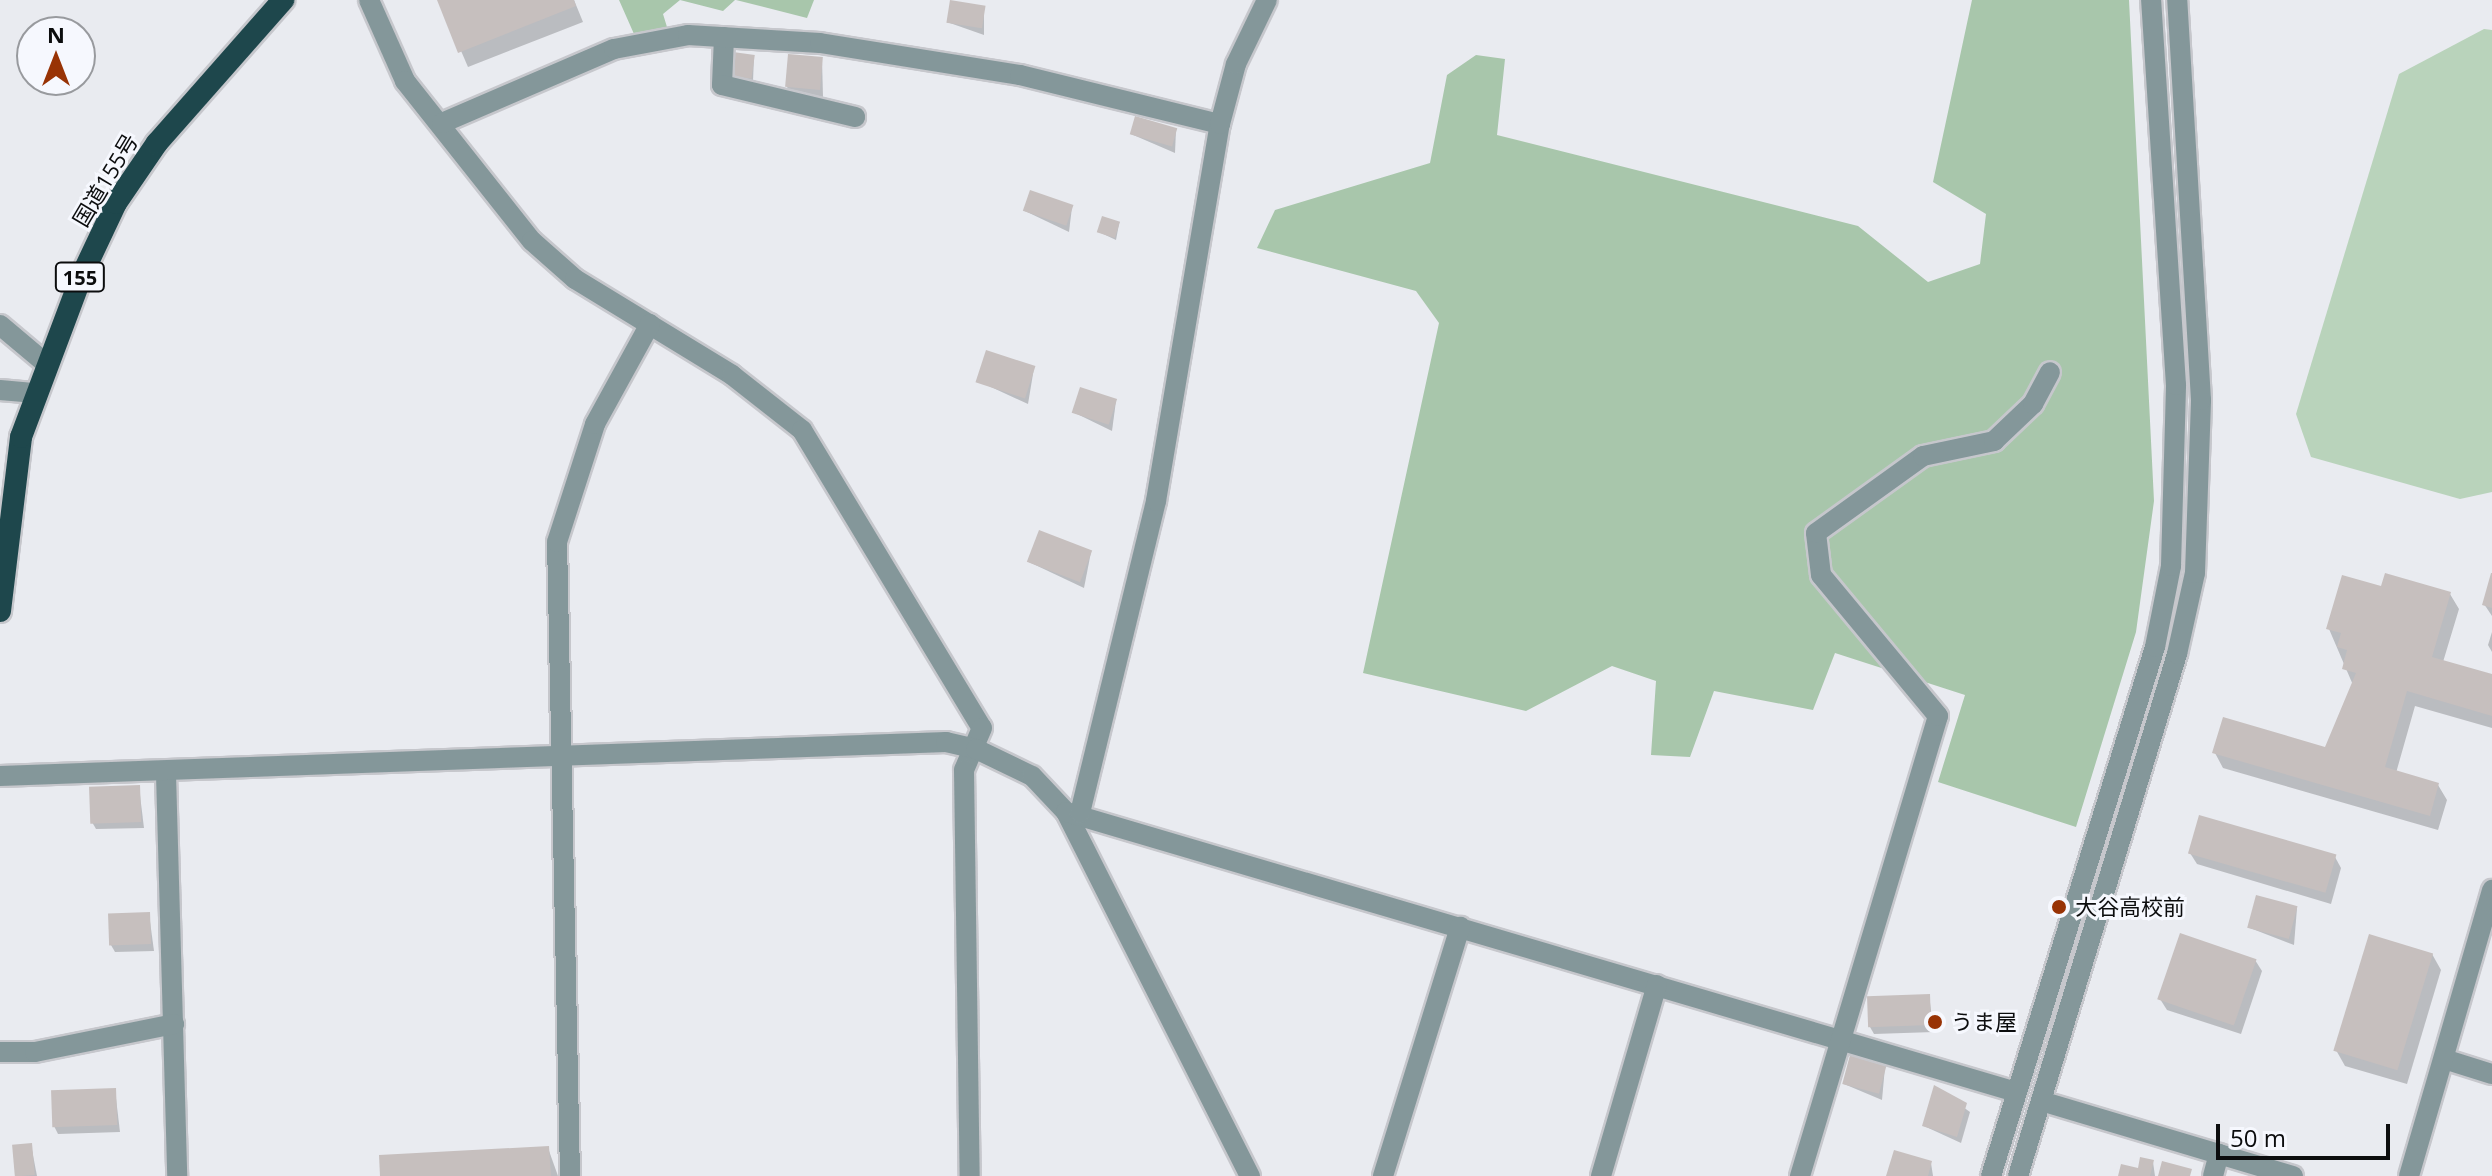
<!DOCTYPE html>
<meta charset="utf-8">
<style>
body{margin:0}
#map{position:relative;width:2492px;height:1176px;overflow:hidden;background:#e9ebf0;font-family:"Open Sans","Noto Sans JP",sans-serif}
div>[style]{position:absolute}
.green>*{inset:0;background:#b9d3bb}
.forest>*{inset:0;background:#a8c6ab}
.shadow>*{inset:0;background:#0003}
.building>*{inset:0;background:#c6bfbe;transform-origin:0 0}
.roads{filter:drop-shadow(2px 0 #c6c7cc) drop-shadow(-2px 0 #c6c7cc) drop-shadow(0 2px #c6c7cc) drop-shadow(0 -2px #c6c7cc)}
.minor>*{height:20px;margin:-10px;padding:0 10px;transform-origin:10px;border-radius:10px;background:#84979a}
.tertiary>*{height:20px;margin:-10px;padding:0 10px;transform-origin:10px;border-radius:10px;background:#84979a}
.trunk>*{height:22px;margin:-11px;padding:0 11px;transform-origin:11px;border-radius:11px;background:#1e474c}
.dots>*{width:22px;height:22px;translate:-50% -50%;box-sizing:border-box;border:4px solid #f6f8fe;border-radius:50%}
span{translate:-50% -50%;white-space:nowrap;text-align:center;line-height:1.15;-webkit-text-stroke:6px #f6f8fe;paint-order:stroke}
.shield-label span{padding:2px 6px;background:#f6f8fe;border:2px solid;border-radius:6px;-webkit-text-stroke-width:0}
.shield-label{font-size:20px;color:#0c0d0e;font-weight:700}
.street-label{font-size:22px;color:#0c0d0e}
.poi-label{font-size:22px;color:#0c0d0e}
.left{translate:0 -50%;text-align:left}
.north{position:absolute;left:16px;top:16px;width:80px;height:80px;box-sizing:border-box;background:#f6f8fe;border:2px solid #989a9e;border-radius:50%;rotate:0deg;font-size:22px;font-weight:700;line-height:32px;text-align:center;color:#0c0d0e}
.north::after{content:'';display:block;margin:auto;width:28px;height:36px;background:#983305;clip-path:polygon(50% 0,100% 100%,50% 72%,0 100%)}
.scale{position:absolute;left:2216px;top:1124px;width:174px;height:36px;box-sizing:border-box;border:4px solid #0c0d0e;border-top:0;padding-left:10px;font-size:24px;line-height:28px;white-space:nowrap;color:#0c0d0e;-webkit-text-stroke:6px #f6f8fe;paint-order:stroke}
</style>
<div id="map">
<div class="green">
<i style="clip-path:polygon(2484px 29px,2492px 30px,2492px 492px,2460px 499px,2311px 457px,2296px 414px,2399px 74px)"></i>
</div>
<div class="forest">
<i style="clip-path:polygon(619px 0,735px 0,723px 11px,680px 0,663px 14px,667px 27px,634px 34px)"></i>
<i style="clip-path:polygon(736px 0,814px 0,807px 18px)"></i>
<i style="clip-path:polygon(1972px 0,2129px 0,2154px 501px,2136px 632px,2076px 827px,1938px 782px,1965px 695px,1835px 653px,1813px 710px,1714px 691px,1690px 757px,1651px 755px,1656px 681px,1612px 666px,1526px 711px,1363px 673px,1439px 323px,1416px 291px,1257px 248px,1275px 210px,1430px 163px,1447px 75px,1476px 55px,1505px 59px,1497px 135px,1858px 226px,1928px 282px,1980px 264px,1986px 214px,1933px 182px)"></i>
</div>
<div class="shadow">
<i style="clip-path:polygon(439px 0,574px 0,583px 22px,468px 67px)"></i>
<i style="clip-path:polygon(984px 8px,984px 35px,947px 22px)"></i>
<i style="clip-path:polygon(754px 57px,753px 81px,734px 79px,732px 76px)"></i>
<i style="clip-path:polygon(822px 59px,823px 97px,791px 94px,787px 87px)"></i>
<i style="clip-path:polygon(1176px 130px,1175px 153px,1131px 134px)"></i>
<i style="clip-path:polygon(1072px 207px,1069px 232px,1025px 211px)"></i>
<i style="clip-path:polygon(1119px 224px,1116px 240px,1099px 232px)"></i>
<i style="clip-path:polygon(1034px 368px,1028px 404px,978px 381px)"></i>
<i style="clip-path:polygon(1116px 401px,1112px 431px,1073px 412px)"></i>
<i style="clip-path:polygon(1091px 552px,1084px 588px,1029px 562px)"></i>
<i style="clip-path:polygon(2492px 577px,2492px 616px,2484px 604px)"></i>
<i style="clip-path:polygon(2382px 588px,2450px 594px,2459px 609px,2443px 662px,2492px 676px,2492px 728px,2415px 706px,2396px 773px,2438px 785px,2447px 800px,2438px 830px,2223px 768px,2215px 753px,2326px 749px,2353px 685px,2329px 629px)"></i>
<i style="clip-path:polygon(2492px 632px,2492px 652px,2488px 645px)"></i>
<i style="clip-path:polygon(139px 787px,144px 828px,96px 829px,92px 822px)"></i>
<i style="clip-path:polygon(2190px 853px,2335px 857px,2341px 868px,2331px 904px,2197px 864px)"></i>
<i style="clip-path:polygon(2297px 908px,2294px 945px,2250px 928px)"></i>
<i style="clip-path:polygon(149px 914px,154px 951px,115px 952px,111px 945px)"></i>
<i style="clip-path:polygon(2432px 954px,2441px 970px,2407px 1084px,2345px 1066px,2336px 1050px)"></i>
<i style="clip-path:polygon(2255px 960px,2262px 971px,2241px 1034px,2167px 1010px,2160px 999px)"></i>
<i style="clip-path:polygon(1929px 996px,1934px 1032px,1874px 1034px,1870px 1027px)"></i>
<i style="clip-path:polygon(1885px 1067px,1882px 1100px,1844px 1084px)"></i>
<i style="clip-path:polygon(1935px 1087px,1970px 1112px,1961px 1143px,1924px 1126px)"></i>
<i style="clip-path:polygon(115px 1090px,120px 1132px,58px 1134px,54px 1126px)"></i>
<i style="clip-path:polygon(31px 1145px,37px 1176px,17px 1176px,14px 1147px)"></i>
<i style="clip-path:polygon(548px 1148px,558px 1176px,382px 1176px)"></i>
<i style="clip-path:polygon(2153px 1162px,2155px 1176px,2120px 1176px,2139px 1170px)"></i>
<i style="clip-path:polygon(1931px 1163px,1933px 1176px,1888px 1176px)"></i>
</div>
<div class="building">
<i style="clip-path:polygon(437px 0,574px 0,576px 6px,458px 53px)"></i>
<i style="left:950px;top:0;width:36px;height:23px;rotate:9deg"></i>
<i style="left:733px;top:52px;width:22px;height:24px;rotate:8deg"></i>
<i style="left:788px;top:54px;width:35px;height:33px;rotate:5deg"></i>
<i style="left:1135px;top:116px;width:44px;height:19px;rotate:16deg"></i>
<i style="left:1030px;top:190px;width:46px;height:22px;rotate:19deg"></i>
<i style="left:1102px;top:216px;width:19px;height:17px;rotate:18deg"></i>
<i style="left:986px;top:350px;width:52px;height:34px;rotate:18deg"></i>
<i style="left:1080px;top:387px;width:39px;height:27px;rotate:18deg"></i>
<i style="left:1039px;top:530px;width:57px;height:34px;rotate:21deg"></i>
<i style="clip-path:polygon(2385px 573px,2451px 592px,2432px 657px,2492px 674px,2492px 716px,2407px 691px,2385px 767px,2439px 783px,2430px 816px,2212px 753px,2223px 717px,2325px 747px,2356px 673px,2342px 669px,2347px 650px,2337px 647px,2341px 633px,2326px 629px,2342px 575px,2381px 586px)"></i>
<i style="clip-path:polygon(2491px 573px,2492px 573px,2492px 608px,2482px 605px)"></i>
<i style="left:140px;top:785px;width:37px;height:51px;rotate:88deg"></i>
<i style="left:2199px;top:815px;width:143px;height:40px;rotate:16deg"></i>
<i style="left:2256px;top:895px;width:43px;height:34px;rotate:15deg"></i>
<i style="left:150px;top:912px;width:32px;height:42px;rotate:88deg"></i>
<i style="left:2180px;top:933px;width:81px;height:70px;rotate:19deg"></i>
<i style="left:2369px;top:934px;width:67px;height:122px;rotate:17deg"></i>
<i style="left:1930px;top:994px;width:31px;height:63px;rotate:88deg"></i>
<i style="left:1850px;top:1055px;width:38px;height:30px;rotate:15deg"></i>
<i style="clip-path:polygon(1934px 1085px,1967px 1103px,1957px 1137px,1922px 1126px)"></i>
<i style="left:116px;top:1088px;width:37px;height:65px;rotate:88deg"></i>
<i style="left:32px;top:1143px;width:32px;height:20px;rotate:85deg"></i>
<i style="clip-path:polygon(549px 1146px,551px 1176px,380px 1176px,379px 1155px)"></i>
<i style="clip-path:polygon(1894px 1150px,1932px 1161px,1928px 1176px,1886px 1176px)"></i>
<i style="clip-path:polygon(2140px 1157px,2154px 1160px,2150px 1176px,2118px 1176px,2121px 1164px,2138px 1168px)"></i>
<i style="clip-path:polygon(2162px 1161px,2192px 1169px,2190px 1176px,2158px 1176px)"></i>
</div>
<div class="roads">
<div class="minor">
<i style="left:369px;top:0;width:89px;rotate:66deg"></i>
<i style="left:405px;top:81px;width:204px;rotate:51.6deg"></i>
<i style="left:532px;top:241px;width:57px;rotate:41.5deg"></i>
<i style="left:575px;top:279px;width:184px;rotate:31.4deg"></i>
<i style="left:732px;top:375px;width:89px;rotate:38.2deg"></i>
<i style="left:802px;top:430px;width:348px;rotate:58.9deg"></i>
<i style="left:982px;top:728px;width:46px;rotate:113.2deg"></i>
<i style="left:964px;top:770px;width:406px;rotate:89.2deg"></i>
<i style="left:724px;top:37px;width:48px;rotate:92.4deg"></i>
<i style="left:722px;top:85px;width:137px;rotate:13.5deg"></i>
<i style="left:442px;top:123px;width:187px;rotate:-23.3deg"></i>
<i style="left:614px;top:49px;width:75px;rotate:-10.7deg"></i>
<i style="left:688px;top:35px;width:132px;rotate:3.5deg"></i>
<i style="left:820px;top:43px;width:203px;rotate:9.1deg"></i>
<i style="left:1020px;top:75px;width:206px;rotate:13.8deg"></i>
<i style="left:0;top:325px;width:57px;rotate:40.1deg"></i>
<i style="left:166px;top:774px;width:402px;rotate:88.4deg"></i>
<i style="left:0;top:776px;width:947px;rotate:-2.06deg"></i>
<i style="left:946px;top:742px;width:31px;rotate:13deg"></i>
<i style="left:976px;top:749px;width:62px;rotate:25.7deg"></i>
<i style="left:1032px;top:776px;width:50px;rotate:46.6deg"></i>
<i style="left:1066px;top:812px;width:408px;rotate:63.2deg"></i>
<i style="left:1066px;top:812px;width:990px;rotate:16.42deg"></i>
<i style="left:1080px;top:813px;width:321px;rotate:-76.3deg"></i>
<i style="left:1156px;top:501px;width:382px;rotate:-80.4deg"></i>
<i style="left:1220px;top:124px;width:62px;rotate:-75.1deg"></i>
<i style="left:1236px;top:64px;width:71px;rotate:-64.2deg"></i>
<i style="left:0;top:1052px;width:35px"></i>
<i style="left:35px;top:1052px;width:142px;rotate:-11.4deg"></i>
<i style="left:2444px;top:1059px;width:50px;rotate:17.4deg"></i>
<i style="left:2041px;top:1101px;width:263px;rotate:16.6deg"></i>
<i style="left:570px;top:1176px;width:634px;rotate:-91.17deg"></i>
<i style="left:557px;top:542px;width:124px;rotate:-72.1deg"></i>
<i style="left:595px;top:424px;width:114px;rotate:-61.2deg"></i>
<i style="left:1383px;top:1176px;width:261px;rotate:-72.8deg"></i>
<i style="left:1601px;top:1176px;width:199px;rotate:-73.7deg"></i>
<i style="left:1800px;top:1176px;width:480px;rotate:-73.3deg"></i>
<i style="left:1938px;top:716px;width:183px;rotate:-129.7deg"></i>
<i style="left:1821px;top:575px;width:42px;rotate:-96.8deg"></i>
<i style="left:1816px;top:533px;width:132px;rotate:-35.7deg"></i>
<i style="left:1923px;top:456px;width:73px;rotate:-11.9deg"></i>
<i style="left:1994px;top:441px;width:54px;rotate:-43.5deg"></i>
<i style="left:2033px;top:404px;width:36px;rotate:-62deg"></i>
<i style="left:2213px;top:1176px;width:23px;rotate:-75deg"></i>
<i style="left:2409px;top:1176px;width:298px;rotate:-73.8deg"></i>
</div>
<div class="tertiary">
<i style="left:0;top:390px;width:33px;rotate:5deg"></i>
<i style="left:1991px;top:1176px;width:554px;rotate:-72.78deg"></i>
<i style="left:2155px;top:647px;width:83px;rotate:-78.8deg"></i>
<i style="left:2171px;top:566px;width:181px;rotate:-88.4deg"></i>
<i style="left:2176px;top:385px;width:386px;rotate:-93.7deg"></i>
<i style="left:2018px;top:1176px;width:546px;rotate:-73.06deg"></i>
<i style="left:2177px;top:654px;width:83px;rotate:-77.5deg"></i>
<i style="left:2195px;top:573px;width:173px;rotate:-88deg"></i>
<i style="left:2201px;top:400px;width:401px;rotate:-93.4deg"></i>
</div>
<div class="trunk">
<i style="left:0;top:611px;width:175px;rotate:-83.1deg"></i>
<i style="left:21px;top:437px;width:173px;rotate:-69.4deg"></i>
<i style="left:82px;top:275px;width:80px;rotate:-64.7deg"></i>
<i style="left:116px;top:203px;width:73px;rotate:-55.7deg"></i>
<i style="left:157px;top:143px;width:191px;rotate:-48.6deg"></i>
</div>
</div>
<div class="dots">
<i style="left:2059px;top:907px;background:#983305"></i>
<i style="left:1935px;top:1022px;background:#983305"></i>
</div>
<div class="shield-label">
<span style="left:80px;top:277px">155</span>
</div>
<div class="street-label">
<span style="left:105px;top:180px;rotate:-59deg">国道155号</span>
</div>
<div class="poi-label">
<span class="left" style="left:2075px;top:907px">大谷高校前</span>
<span class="left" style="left:1951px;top:1022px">うま屋</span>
</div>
<div class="north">N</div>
<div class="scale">50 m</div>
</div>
